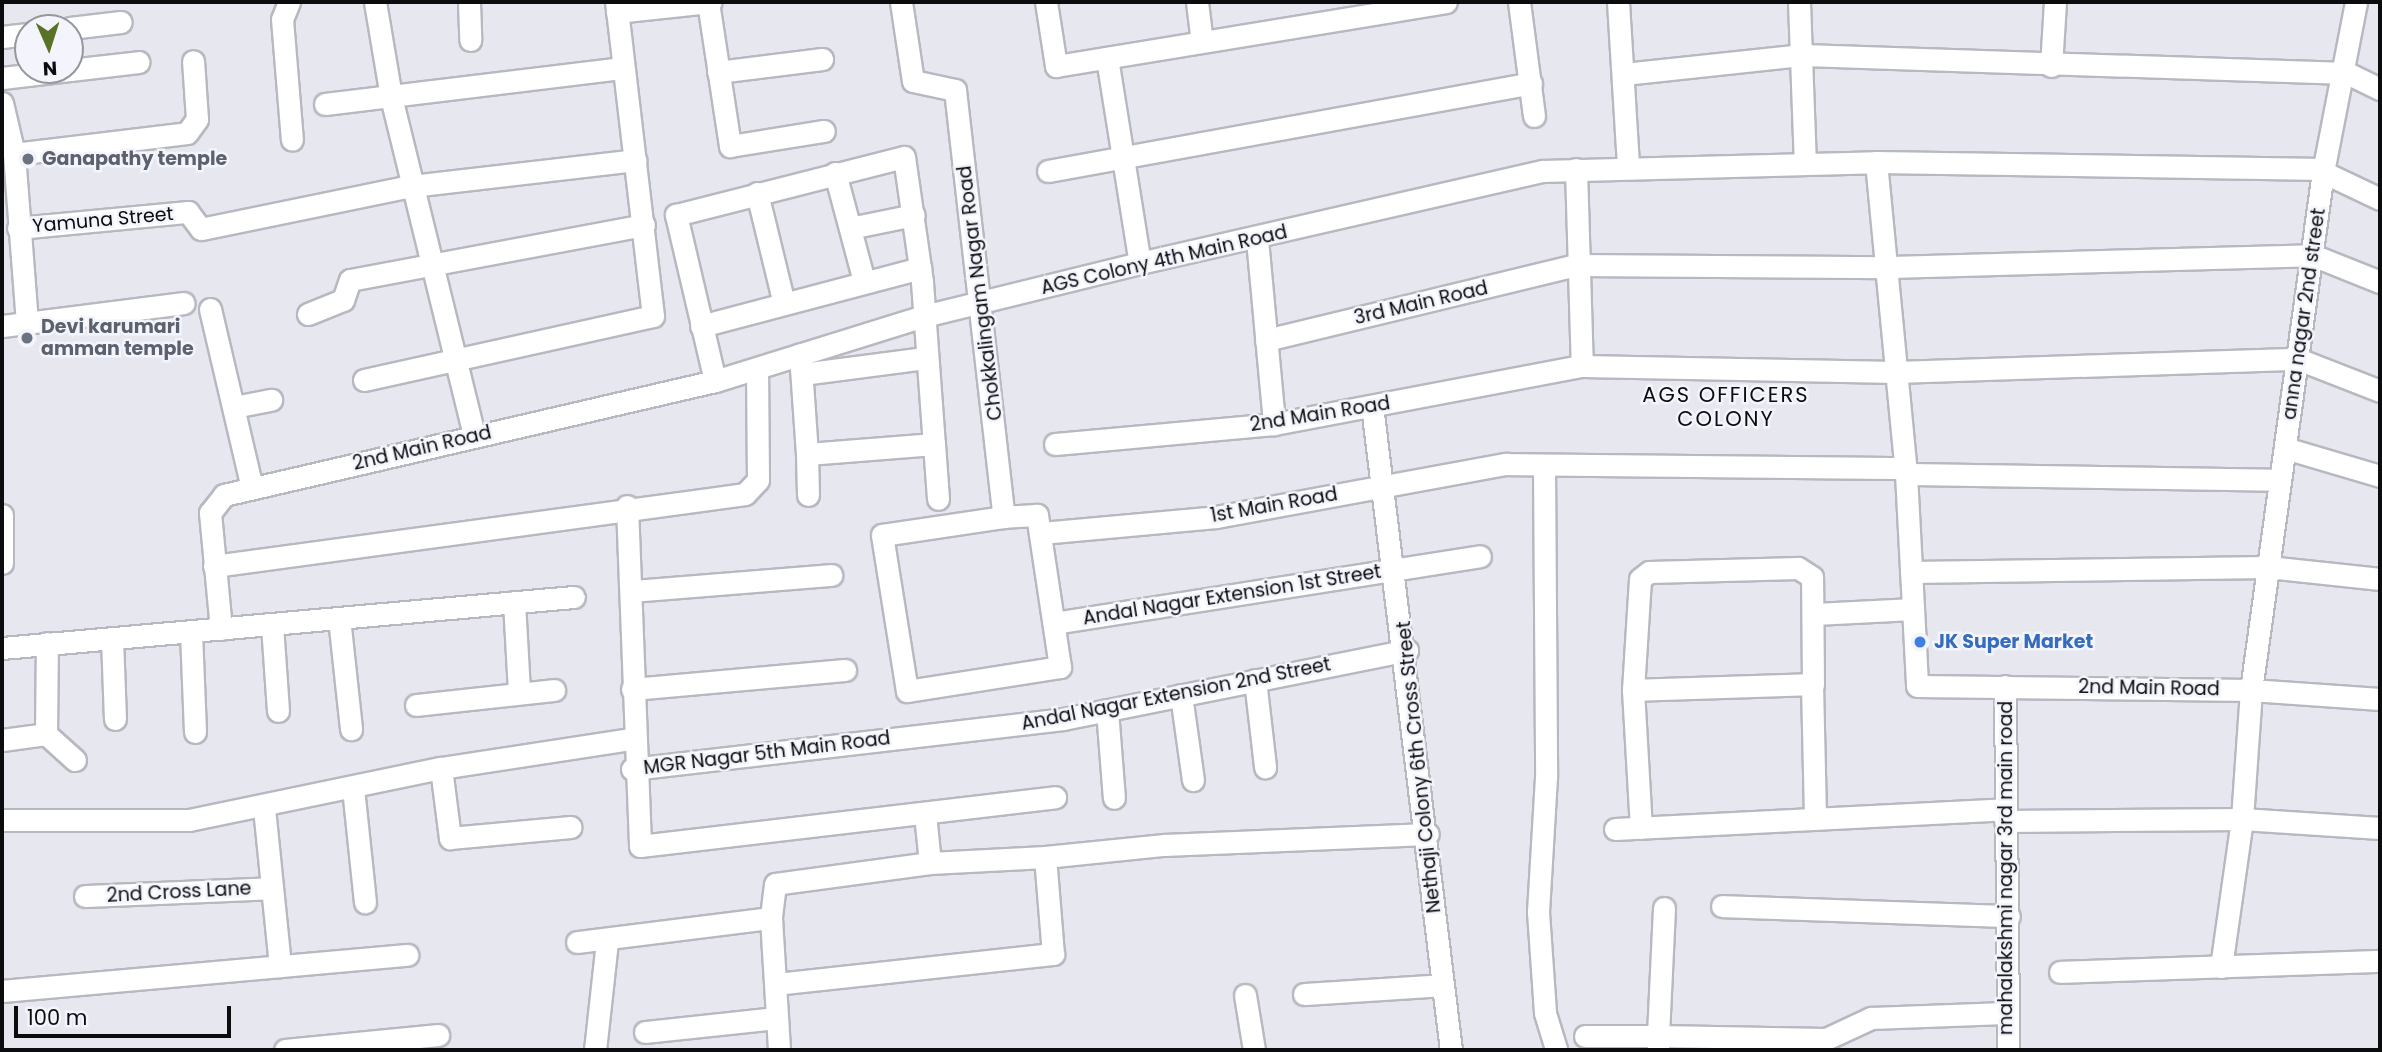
<!DOCTYPE html>
<style>
body{margin:0}
#map{position:relative;width:2382px;height:1052px;overflow:hidden;background:#e6e7ef;font-family:Poppins,sans-serif}
div>[style]{position:absolute}
.roads{filter:drop-shadow(2px 0 #b7b8c0) drop-shadow(-2px 0 #b7b8c0) drop-shadow(0 2px #b7b8c0) drop-shadow(0 -2px #b7b8c0)}
.minor>*{height:21px;margin:-10.5px;padding:0 10.5px;transform-origin:10.5px;border-radius:10.5px;background:#fff}
.dots>*{width:19px;height:19px;translate:-50% -50%;box-sizing:border-box;border:4px solid #f3f4fc;border-radius:50%}
span{translate:-50% -50%;white-space:nowrap;text-align:center;line-height:1.15;-webkit-text-stroke:5px #f3f4fc;paint-order:stroke}
.worship-label{font-size:19px;color:#5b616d;font-weight:700}
.left{translate:0 -50%;text-align:left}
.street-label{font-size:19px;color:#0b0c0e}
.shop-label{font-size:19px;color:#366cbe;font-weight:700}
.neighbourhood-label{font-size:21px;color:#0b0c0e;letter-spacing:2px}
.frame{position:absolute;inset:0;border:4px solid #0b0c0e;pointer-events:none}
.north{position:absolute;left:14px;top:14px;width:70px;height:70px;box-sizing:border-box;background:#f3f4fc;border:2px solid #96979d;border-radius:50%;rotate:177deg;font-size:19px;font-weight:700;line-height:28px;text-align:center;color:#0b0c0e}
.north::after{content:'';display:block;margin:auto;width:24px;height:32px;background:#587226;clip-path:polygon(50% 0,100% 100%,50% 72%,0 100%)}
.scale{position:absolute;left:14px;top:1006px;width:217px;height:32px;box-sizing:border-box;border:4px solid #0b0c0e;border-top:0;padding-left:9px;font-size:21px;line-height:24px;white-space:nowrap;color:#0b0c0e;-webkit-text-stroke:5px #f3f4fc;paint-order:stroke}
</style>
<div id="map">
<div class="roads">
<div class="minor">
<i style="left:289px;top:2px;width:18px;rotate:112deg"></i>
<i style="left:282px;top:19px;width:121px;rotate:85.3deg"></i>
<i style="left:375px;top:2px;width:96px;rotate:80.4deg"></i>
<i style="left:391px;top:97px;width:349px;rotate:76.2deg"></i>
<i style="left:469px;top:2px;width:38px;rotate:88deg"></i>
<i style="left:708px;top:2px;width:146px;rotate:81.3deg"></i>
<i style="left:730px;top:146px;width:95px;rotate:-9.1deg"></i>
<i style="left:901px;top:2px;width:80px;rotate:81.4deg"></i>
<i style="left:913px;top:81px;width:43px;rotate:12.1deg"></i>
<i style="left:955px;top:90px;width:430px;rotate:83.5deg"></i>
<i style="left:1004px;top:517px;width:123px;rotate:171.6deg"></i>
<i style="left:882px;top:535px;width:158px;rotate:80.9deg"></i>
<i style="left:907px;top:691px;width:155px;rotate:-8.9deg"></i>
<i style="left:1060px;top:667px;width:154px;rotate:-98.6deg"></i>
<i style="left:1037px;top:515px;width:33px;rotate:177deg"></i>
<i style="left:1046px;top:2px;width:65px;rotate:81.1deg"></i>
<i style="left:1056px;top:66px;width:395px;rotate:-9.3deg"></i>
<i style="left:1197px;top:2px;width:39px;rotate:83deg"></i>
<i style="left:1519px;top:2px;width:115px;rotate:82.5deg"></i>
<i style="left:1618px;top:2px;width:163px;rotate:86.5deg"></i>
<i style="left:1799px;top:2px;width:161px;rotate:87.9deg"></i>
<i style="left:617px;top:12px;width:94px;rotate:-6.1deg"></i>
<i style="left:70px;top:28px;width:51px;rotate:-6.7deg"></i>
<i style="left:2px;top:37px;width:26px;rotate:-7deg"></i>
<i style="left:1107px;top:58px;width:208px;rotate:80.9deg"></i>
<i style="left:2051px;top:66px;width:64px;rotate:-86.4deg"></i>
<i style="left:70px;top:70px;width:69px;rotate:-6.6deg"></i>
<i style="left:718px;top:72px;width:105px;rotate:-7.1deg"></i>
<i style="left:1624px;top:74px;width:180px;rotate:-6.1deg"></i>
<i style="left:1803px;top:55px;width:544px;rotate:1.9deg"></i>
<i style="left:2347px;top:73px;width:37px;rotate:26deg"></i>
<i style="left:2px;top:78px;width:68px;rotate:-6.7deg"></i>
<i style="left:2px;top:103px;width:52px;rotate:76.8deg"></i>
<i style="left:14px;top:154px;width:169px;rotate:85.6deg"></i>
<i style="left:325px;top:104px;width:300px;rotate:-6.9deg"></i>
<i style="left:14px;top:154px;width:174px;rotate:-6.9deg"></i>
<i style="left:187px;top:133px;width:17px;rotate:-54deg"></i>
<i style="left:197px;top:119px;width:58px;rotate:-93.9deg"></i>
<i style="left:1876px;top:162px;width:313px;rotate:84.5deg"></i>
<i style="left:1906px;top:474px;width:212px;rotate:87deg"></i>
<i style="left:1917px;top:686px;width:334px;rotate:0.7deg"></i>
<i style="left:2251px;top:690px;width:129px;rotate:4deg"></i>
<i style="left:1576px;top:169px;width:197px;rotate:88.3deg"></i>
<i style="left:1048px;top:171px;width:491px;rotate:-10.3deg"></i>
<i style="left:2323px;top:172px;width:63px;rotate:25.3deg"></i>
<i style="left:835px;top:173px;width:112px;rotate:75deg"></i>
<i style="left:757px;top:193px;width:114px;rotate:76.3deg"></i>
<i style="left:18px;top:228px;width:171px;rotate:-5.4deg"></i>
<i style="left:188px;top:212px;width:21px;rotate:53deg"></i>
<i style="left:201px;top:229px;width:214px;rotate:-11.6deg"></i>
<i style="left:411px;top:186px;width:226px;rotate:-6.6deg"></i>
<i style="left:850px;top:228px;width:65px;rotate:-11.5deg"></i>
<i style="left:1257px;top:239px;width:186px;rotate:84.7deg"></i>
<i style="left:210px;top:309px;width:184px;rotate:76.8deg"></i>
<i style="left:308px;top:314px;width:38px;rotate:-22deg"></i>
<i style="left:343px;top:300px;width:21px;rotate:-71deg"></i>
<i style="left:350px;top:280px;width:299px;rotate:-10.6deg"></i>
<i style="left:2px;top:326px;width:183px;rotate:-7.2deg"></i>
<i style="left:701px;top:326px;width:227px;rotate:-14.8deg"></i>
<i style="left:1266px;top:340px;width:319px;rotate:-13.6deg"></i>
<i style="left:1576px;top:265px;width:314px;rotate:0.4deg"></i>
<i style="left:1890px;top:267px;width:422px;rotate:-1.6deg"></i>
<i style="left:2312px;top:255px;width:73px;rotate:21.7deg"></i>
<i style="left:802px;top:374px;width:124px;rotate:-7.4deg"></i>
<i style="left:364px;top:380px;width:296px;rotate:-12.5deg"></i>
<i style="left:653px;top:316px;width:316px;rotate:-96.7deg"></i>
<i style="left:715px;top:381px;width:171px;rotate:-103.2deg"></i>
<i style="left:676px;top:215px;width:235px;rotate:-14.3deg"></i>
<i style="left:904px;top:157px;width:126px;rotate:81.8deg"></i>
<i style="left:922px;top:282px;width:162px;rotate:85.8deg"></i>
<i style="left:934px;top:444px;width:127px;rotate:175.5deg"></i>
<i style="left:807px;top:454px;width:100px;rotate:-94deg"></i>
<i style="left:1372px;top:406px;width:649px;rotate:83.01deg"></i>
<i style="left:234px;top:407px;width:38px;rotate:-11deg"></i>
<i style="left:934px;top:444px;width:55px;rotate:85.8deg"></i>
<i style="left:1055px;top:444px;width:220px;rotate:-5.2deg"></i>
<i style="left:1274px;top:424px;width:313px;rotate:-10.7deg"></i>
<i style="left:1582px;top:366px;width:314px;rotate:1.1deg"></i>
<i style="left:1896px;top:372px;width:402px;rotate:-1.9deg"></i>
<i style="left:2298px;top:359px;width:88px;rotate:21.3deg"></i>
<i style="left:2285px;top:448px;width:99px;rotate:16.4deg"></i>
<i style="left:807px;top:454px;width:41px;rotate:88.6deg"></i>
<i style="left:1544px;top:465px;width:312px;rotate:89.6deg"></i>
<i style="left:1546px;top:777px;width:135px;rotate:93.4deg"></i>
<i style="left:1538px;top:912px;width:101px;rotate:86deg"></i>
<i style="left:1545px;top:1013px;width:39px;rotate:73deg"></i>
<i style="left:1906px;top:474px;width:374px;rotate:0.9deg"></i>
<i style="left:627px;top:506px;width:340px;rotate:87.8deg"></i>
<i style="left:640px;top:846px;width:418px;rotate:-6.7deg"></i>
<i style="left:2px;top:515px;width:48px;rotate:90deg"></i>
<i style="left:1041px;top:533px;width:176px;rotate:-5.2deg"></i>
<i style="left:1216px;top:517px;width:295px;rotate:-10.4deg"></i>
<i style="left:1506px;top:464px;width:399px;rotate:0.6deg"></i>
<i style="left:214px;top:566px;width:536px;rotate:-7.72deg"></i>
<i style="left:745px;top:494px;width:19px;rotate:-47deg"></i>
<i style="left:758px;top:480px;width:111px;rotate:-90.5deg"></i>
<i style="left:1911px;top:572px;width:357px;rotate:-0.8deg"></i>
<i style="left:2268px;top:567px;width:113px;rotate:6.1deg"></i>
<i style="left:632px;top:591px;width:200px;rotate:-4.6deg"></i>
<i style="left:514px;top:602px;width:90px;rotate:86.8deg"></i>
<i style="left:1815px;top:614px;width:98px;rotate:-2.9deg"></i>
<i style="left:339px;top:618px;width:112px;rotate:83.8deg"></i>
<i style="left:1054px;top:623px;width:431px;rotate:-8.9deg"></i>
<i style="left:272px;top:625px;width:86px;rotate:86deg"></i>
<i style="left:221px;top:629px;width:117px;rotate:-95.4deg"></i>
<i style="left:210px;top:513px;width:23px;rotate:-52deg"></i>
<i style="left:224px;top:495px;width:504px;rotate:-13.07deg"></i>
<i style="left:715px;top:381px;width:219px;rotate:-17.3deg"></i>
<i style="left:924px;top:316px;width:222px;rotate:-13.8deg"></i>
<i style="left:1140px;top:263px;width:412px;rotate:-12.9deg"></i>
<i style="left:1542px;top:171px;width:334px;rotate:-1.5deg"></i>
<i style="left:1876px;top:162px;width:448px;rotate:0.9deg"></i>
<i style="left:191px;top:632px;width:100px;rotate:87.7deg"></i>
<i style="left:112px;top:638px;width:81px;rotate:87.9deg"></i>
<i style="left:2px;top:648px;width:574px;rotate:-5.1deg"></i>
<i style="left:1255px;top:680px;width:88px;rotate:83.4deg"></i>
<i style="left:1812px;top:684px;width:135px;rotate:88.7deg"></i>
<i style="left:2005px;top:686px;width:364px;rotate:89.5deg"></i>
<i style="left:632px;top:689px;width:214px;rotate:-5.1deg"></i>
<i style="left:1633px;top:690px;width:180px;rotate:-1.9deg"></i>
<i style="left:1813px;top:684px;width:107px;rotate:-90.5deg"></i>
<i style="left:1812px;top:577px;width:17px;rotate:-147deg"></i>
<i style="left:1798px;top:568px;width:149px;rotate:178.5deg"></i>
<i style="left:1649px;top:572px;width:11px;rotate:142deg"></i>
<i style="left:1640px;top:579px;width:111px;rotate:93.6deg"></i>
<i style="left:1633px;top:690px;width:138px;rotate:86.7deg"></i>
<i style="left:1181px;top:695px;width:86px;rotate:82deg"></i>
<i style="left:416px;top:705px;width:139px;rotate:-6.2deg"></i>
<i style="left:1107px;top:710px;width:88px;rotate:85.5deg"></i>
<i style="left:46px;top:734px;width:39px;rotate:42deg"></i>
<i style="left:2px;top:740px;width:44px;rotate:-7.8deg"></i>
<i style="left:46px;top:734px;width:91px;rotate:-89.4deg"></i>
<i style="left:441px;top:768px;width:71px;rotate:82.7deg"></i>
<i style="left:450px;top:838px;width:121px;rotate:-5.2deg"></i>
<i style="left:632px;top:769px;width:434px;rotate:-6.6deg"></i>
<i style="left:1063px;top:719px;width:351px;rotate:-11.3deg"></i>
<i style="left:353px;top:788px;width:115px;rotate:84deg"></i>
<i style="left:264px;top:808px;width:159px;rotate:84.2deg"></i>
<i style="left:925px;top:814px;width:49px;rotate:84.2deg"></i>
<i style="left:2px;top:820px;width:187px"></i>
<i style="left:189px;top:820px;width:257px;rotate:-11.7deg"></i>
<i style="left:441px;top:768px;width:192px;rotate:-8.7deg"></i>
<i style="left:2005px;top:821px;width:237px;rotate:-0.5deg"></i>
<i style="left:2242px;top:819px;width:138px;rotate:3.7deg"></i>
<i style="left:1615px;top:829px;width:391px;rotate:-2.9deg"></i>
<i style="left:1045px;top:857px;width:120px;rotate:-5.8deg"></i>
<i style="left:1164px;top:845px;width:264px;rotate:-2.4deg"></i>
<i style="left:85px;top:896px;width:187px;rotate:-2.4deg"></i>
<i style="left:1722px;top:906px;width:287px;rotate:2deg"></i>
<i style="left:1664px;top:908px;width:128px;rotate:92.7deg"></i>
<i style="left:1658px;top:1036px;width:168px;rotate:1deg"></i>
<i style="left:1826px;top:1039px;width:50px;rotate:-25deg"></i>
<i style="left:1871px;top:1018px;width:134px;rotate:-2.1deg"></i>
<i style="left:577px;top:942px;width:195px;rotate:-7.1deg"></i>
<i style="left:2221px;top:967px;width:149px;rotate:-81.9deg"></i>
<i style="left:2242px;top:819px;width:129px;rotate:-86deg"></i>
<i style="left:2251px;top:690px;width:523px;rotate:-82.09deg"></i>
<i style="left:2323px;top:172px;width:173px;rotate:-79deg"></i>
<i style="left:2060px;top:972px;width:320px;rotate:-2deg"></i>
<i style="left:776px;top:984px;width:279px;rotate:-6.2deg"></i>
<i style="left:1053px;top:954px;width:97px;rotate:-94.7deg"></i>
<i style="left:1045px;top:857px;width:115px;rotate:177deg"></i>
<i style="left:930px;top:863px;width:156px;rotate:172.3deg"></i>
<i style="left:775px;top:884px;width:34px;rotate:97deg"></i>
<i style="left:771px;top:918px;width:132px;rotate:86.5deg"></i>
<i style="left:2px;top:991px;width:407px;rotate:-5.1deg"></i>
<i style="left:1304px;top:994px;width:138px;rotate:-3.7deg"></i>
<i style="left:1245px;top:995px;width:56px;rotate:80.7deg"></i>
<i style="left:645px;top:1032px;width:131px;rotate:-6.1deg"></i>
<i style="left:1585px;top:1036px;width:73px"></i>
<i style="left:1658px;top:1036px;width:12px;rotate:90deg"></i>
<i style="left:285px;top:1050px;width:154px;rotate:-5.6deg"></i>
<i style="left:595px;top:1050px;width:109px;rotate:-83.7deg"></i>
</div>
</div>
<div class="dots">
<i style="left:28px;top:159px;background:#6b7280"></i>
<i style="left:27px;top:338px;background:#6b7280"></i>
<i style="left:1920px;top:642px;background:#3f7fe0"></i>
</div>
<div class="worship-label">
<span class="left" style="left:42px;top:159px">Ganapathy temple</span>
<span class="left" style="left:41px;top:338px">Devi karumari<br>amman temple</span>
</div>
<div class="street-label">
<span style="left:103px;top:220px;rotate:-5deg">Yamuna Street</span>
<span style="left:1164px;top:260px;rotate:-13deg">AGS Colony 4th Main Road</span>
<span style="left:980px;top:293px;rotate:-97deg">Chokkalingam Nagar Road</span>
<span style="left:1421px;top:303px;rotate:-13deg">3rd Main Road</span>
<span style="left:2304px;top:314px;rotate:-82deg">anna nagar 2nd street</span>
<span style="left:1320px;top:414px;rotate:-9deg">2nd Main Road</span>
<span style="left:422px;top:448px;rotate:-13deg">2nd Main Road</span>
<span style="left:1274px;top:505px;rotate:-10deg">1st Main Road</span>
<span style="left:1232px;top:595px;rotate:-9deg">Andal Nagar Extension 1st Street</span>
<span style="left:2149px;top:688px;rotate:1deg">2nd Main Road</span>
<span style="left:1176px;top:694px;rotate:-11deg">Andal Nagar Extension 2nd Street</span>
<span style="left:767px;top:753px;rotate:-7deg">MGR Nagar 5th Main Road</span>
<span style="left:1419px;top:767px;rotate:-96deg">Nethaji Colony 6th Cross Street</span>
<span style="left:2006px;top:868px;rotate:-90deg">mahalakshmi nagar 3rd main road</span>
<span style="left:179px;top:892px;rotate:-3deg">2nd Cross Lane</span>
</div>
<div class="shop-label">
<span class="left" style="left:1934px;top:642px">JK Super Market</span>
</div>
<div class="neighbourhood-label">
<span style="left:1726px;top:407px">AGS OFFICERS<br>COLONY</span>
</div>
<div class="frame"></div>
<div class="north">N</div>
<div class="scale">100 m</div>
</div>
